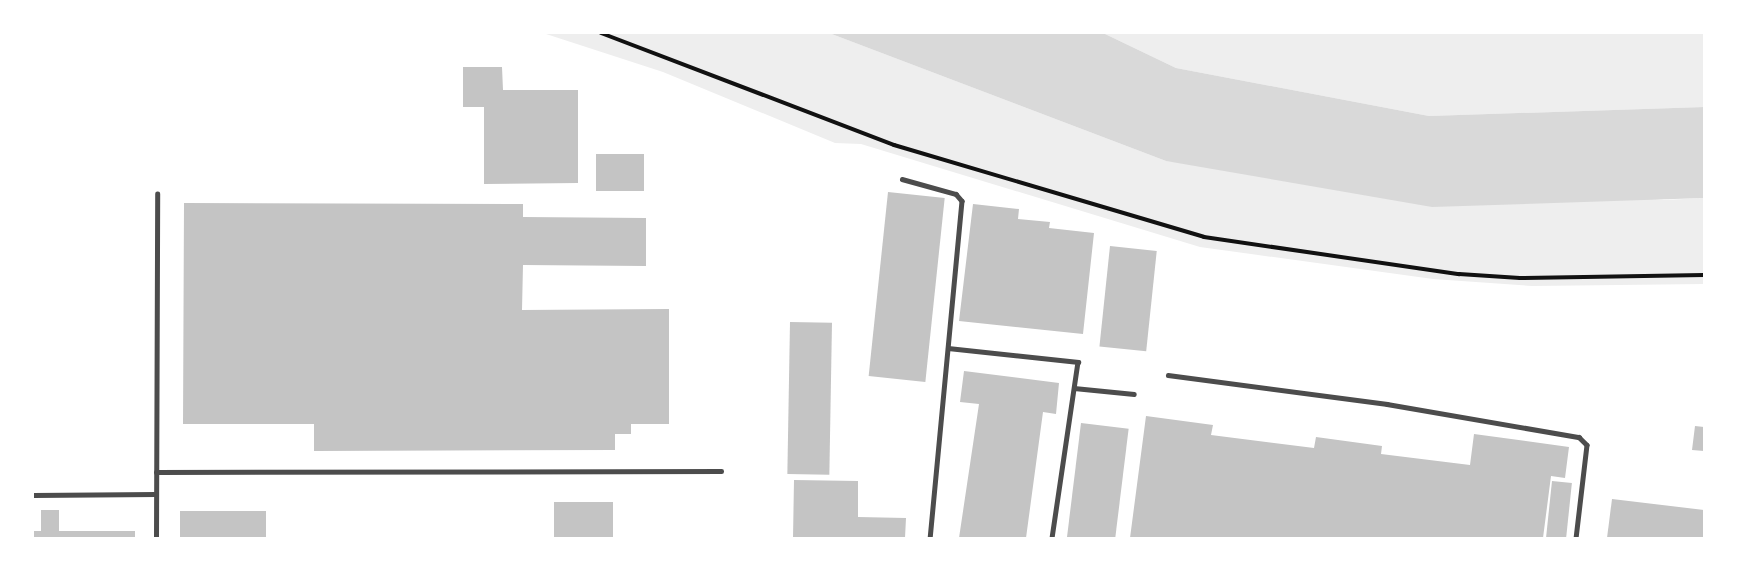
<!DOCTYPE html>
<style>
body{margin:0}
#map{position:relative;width:1737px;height:571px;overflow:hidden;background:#fff;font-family:"Space Grotesk",sans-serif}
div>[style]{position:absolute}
.green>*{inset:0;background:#eee}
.water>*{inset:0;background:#d9d9d9}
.building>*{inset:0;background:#c4c4c4;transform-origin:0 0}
.path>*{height:4px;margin:-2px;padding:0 2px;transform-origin:2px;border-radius:2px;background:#111}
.service>*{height:4.5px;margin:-2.25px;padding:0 2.25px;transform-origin:2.25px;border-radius:2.25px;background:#4c4c4c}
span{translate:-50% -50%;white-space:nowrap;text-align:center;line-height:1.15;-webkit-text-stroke:4.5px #fff;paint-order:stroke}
.frame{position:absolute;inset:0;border:34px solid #fff;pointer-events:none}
</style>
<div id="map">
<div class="green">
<i style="clip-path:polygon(543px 33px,829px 33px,1166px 161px,1664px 200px,1704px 198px,1704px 284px,1532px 286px,1433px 279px,1200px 247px,861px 144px,835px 143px,663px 72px)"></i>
<i style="clip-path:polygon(1103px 33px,1704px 33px,1704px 107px,1429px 116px,1176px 68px)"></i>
</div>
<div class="water">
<i style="clip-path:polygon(829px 33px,1103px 33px,1176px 68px,1429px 116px,1704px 107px,1704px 198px,1432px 207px,1166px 161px)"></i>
</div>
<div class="building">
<i style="clip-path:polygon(463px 67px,502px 67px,503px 90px,578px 90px,578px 183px,484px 184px,484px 107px,463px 107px)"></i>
<i style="left:596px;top:154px;width:48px;height:37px"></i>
<i style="left:888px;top:192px;width:57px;height:185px;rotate:6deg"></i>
<i style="clip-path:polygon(184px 203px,523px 204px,523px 217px,646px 218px,646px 266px,523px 265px,522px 310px,669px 309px,669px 424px,631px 424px,631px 434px,615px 434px,615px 450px,314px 451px,314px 424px,183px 424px)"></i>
<i style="clip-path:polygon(973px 204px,1019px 209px,1018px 219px,1050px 222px,1049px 228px,1094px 233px,1083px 334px,959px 321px)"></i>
<i style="left:1110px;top:246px;width:47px;height:101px;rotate:6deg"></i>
<i style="left:790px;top:322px;width:42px;height:152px;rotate:1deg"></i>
<i style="clip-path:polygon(964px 371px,1059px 383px,1056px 414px,1043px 412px,1026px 538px,959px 538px,979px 404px,960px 402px)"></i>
<i style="clip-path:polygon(1146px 416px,1213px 425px,1211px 435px,1314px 448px,1316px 437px,1382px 446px,1381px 454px,1470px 465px,1474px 434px,1569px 447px,1565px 478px,1551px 476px,1543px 538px,1130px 538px)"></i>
<i style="left:1081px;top:423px;width:48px;height:116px;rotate:7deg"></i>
<i style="clip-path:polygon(1695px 426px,1704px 427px,1704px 451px,1692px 450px)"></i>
<i style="clip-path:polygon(794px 480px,858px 481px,858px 517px,906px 518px,905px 538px,793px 538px)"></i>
<i style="left:1552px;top:481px;width:20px;height:57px;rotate:6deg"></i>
<i style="clip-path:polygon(1612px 499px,1704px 510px,1704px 538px,1607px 538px)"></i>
<i style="left:554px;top:502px;width:59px;height:36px"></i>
<i style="clip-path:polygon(41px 510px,59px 510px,59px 531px,135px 531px,135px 538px,33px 538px,33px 531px,41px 531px)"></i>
<i style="left:180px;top:511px;width:86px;height:27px"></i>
</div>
<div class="path">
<i style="left:601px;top:33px;width:314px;rotate:20.9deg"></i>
<i style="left:894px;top:145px;width:323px;rotate:16.5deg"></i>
<i style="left:1204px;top:237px;width:258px;rotate:8.3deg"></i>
<i style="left:1459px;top:274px;width:61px;rotate:3.8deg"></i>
<i style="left:1520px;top:278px;width:184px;rotate:-0.9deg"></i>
</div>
<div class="service">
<i style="left:902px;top:179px;width:56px;rotate:15.5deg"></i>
<i style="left:956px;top:194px;width:9px;rotate:49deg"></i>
<i style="left:962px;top:201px;width:339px;rotate:95.4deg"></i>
<i style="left:948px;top:348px;width:131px;rotate:6.1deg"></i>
<i style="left:1078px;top:362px;width:178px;rotate:98.4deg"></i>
<i style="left:1168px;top:375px;width:221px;rotate:7.5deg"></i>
<i style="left:1387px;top:404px;width:195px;rotate:9.8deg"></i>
<i style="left:1579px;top:437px;width:11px;rotate:45deg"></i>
<i style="left:1587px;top:445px;width:94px;rotate:96.7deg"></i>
<i style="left:1074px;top:388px;width:60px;rotate:5.7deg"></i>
<i style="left:156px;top:472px;width:565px;rotate:-0.1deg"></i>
<i style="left:33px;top:495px;width:123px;rotate:-0.5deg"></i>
<i style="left:156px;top:538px;width:344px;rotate:-89.8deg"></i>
</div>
<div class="frame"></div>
</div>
